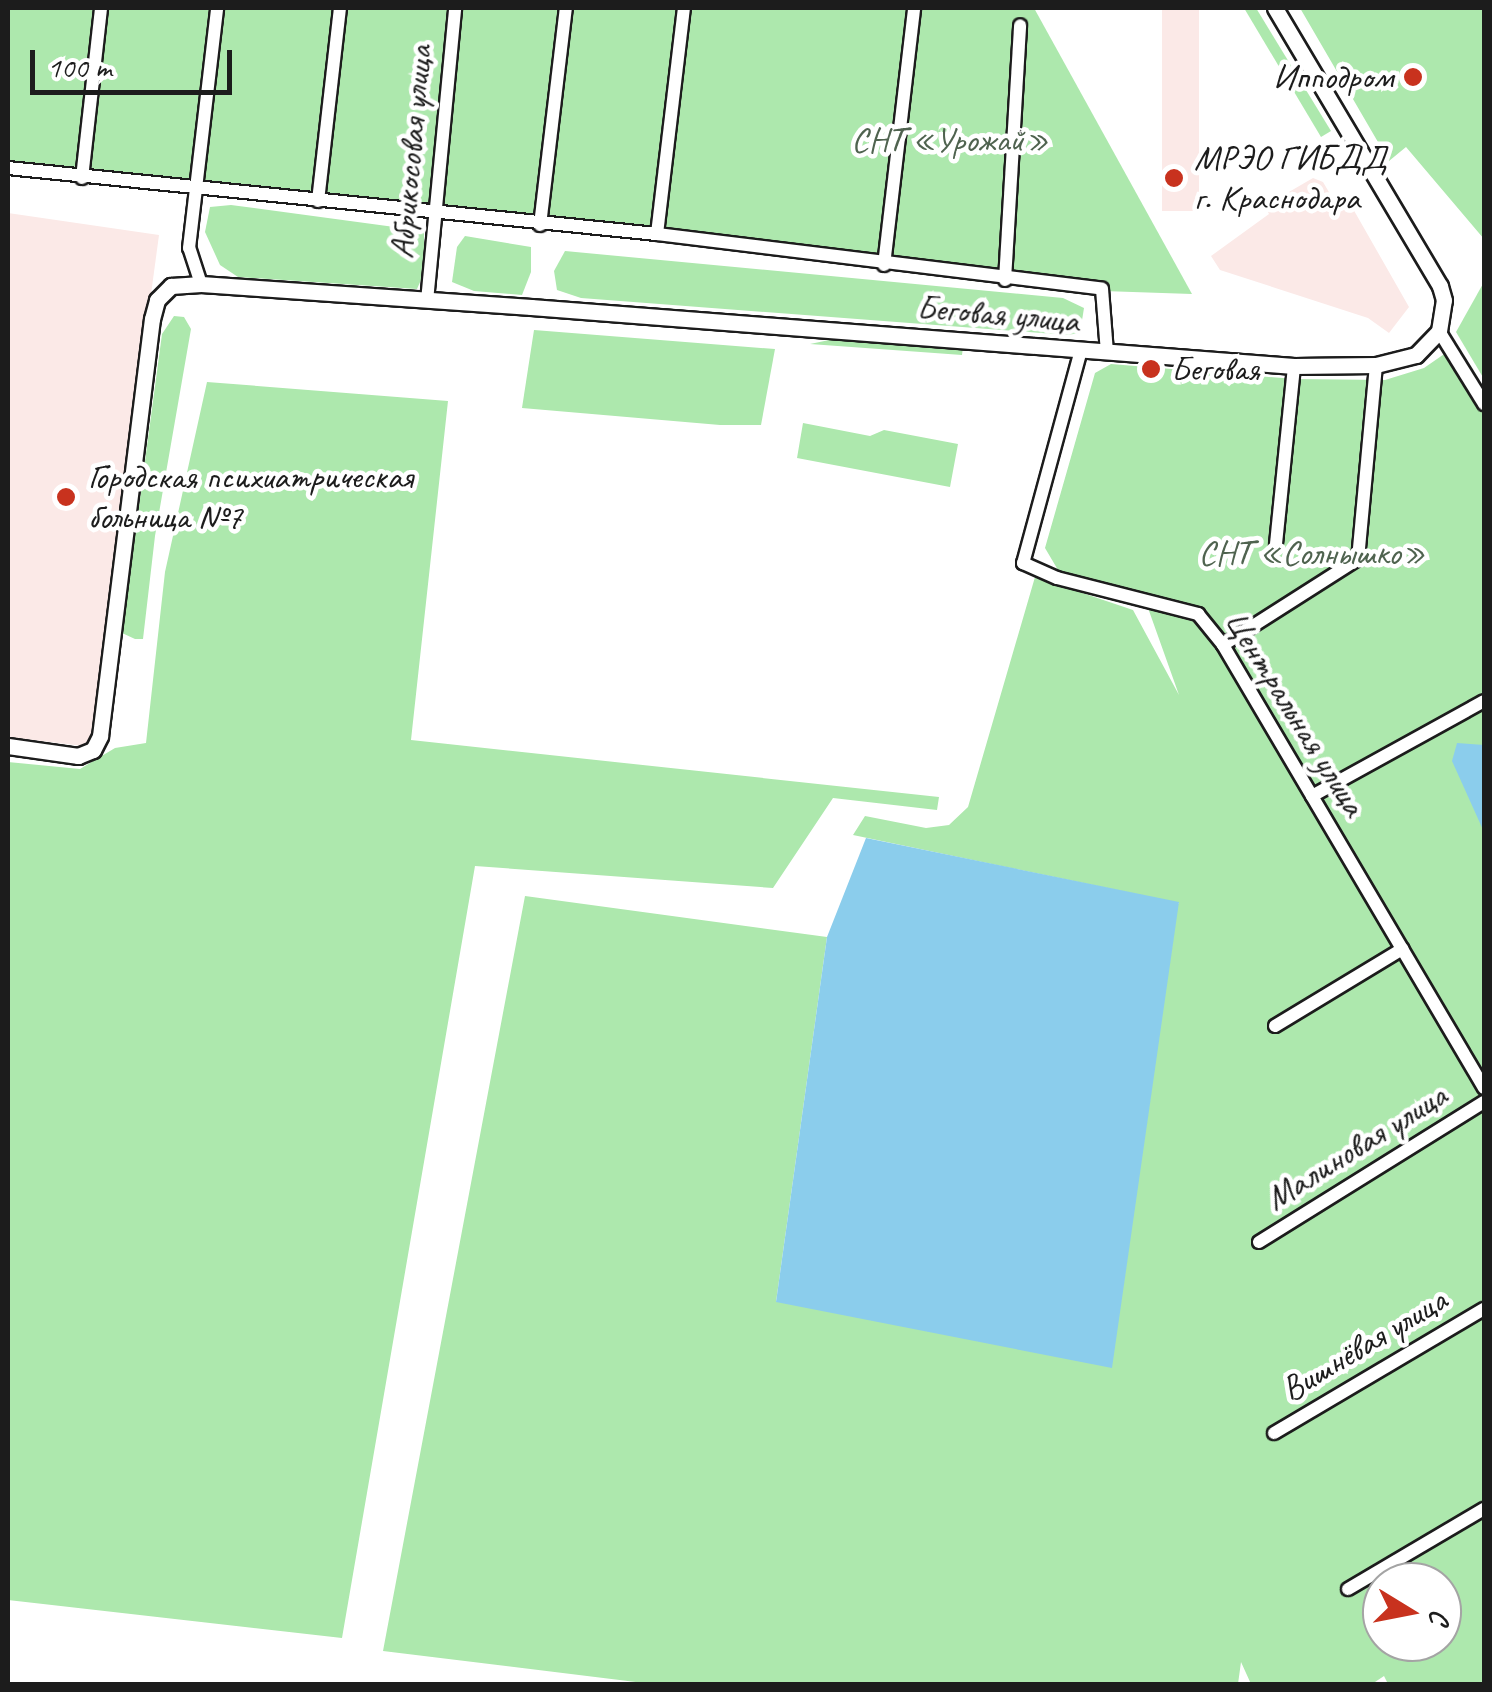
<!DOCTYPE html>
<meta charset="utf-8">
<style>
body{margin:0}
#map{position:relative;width:1492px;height:1692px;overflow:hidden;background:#fff;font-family:Caveat,sans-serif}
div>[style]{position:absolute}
.built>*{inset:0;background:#fbe9e7;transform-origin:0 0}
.green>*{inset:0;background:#ade8ad}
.water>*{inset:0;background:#8bcdec}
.roads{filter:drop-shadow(2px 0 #1c1c1c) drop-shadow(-2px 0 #1c1c1c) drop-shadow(0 2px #1c1c1c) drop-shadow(0 -2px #1c1c1c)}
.minor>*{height:12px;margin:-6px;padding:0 6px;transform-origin:6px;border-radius:6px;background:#fff}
.tertiary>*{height:15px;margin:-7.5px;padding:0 7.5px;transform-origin:7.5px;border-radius:7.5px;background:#fff}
.dots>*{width:28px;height:28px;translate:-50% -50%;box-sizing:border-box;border:5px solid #fff;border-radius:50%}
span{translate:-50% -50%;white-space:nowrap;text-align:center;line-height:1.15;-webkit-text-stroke:9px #fff;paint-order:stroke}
.poi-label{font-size:35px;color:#1c1c1c}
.right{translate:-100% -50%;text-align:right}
.left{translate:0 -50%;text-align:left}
.park-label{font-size:35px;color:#4f634f}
.street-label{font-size:35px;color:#1c1c1c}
.frame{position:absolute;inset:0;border:10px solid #1c1c1c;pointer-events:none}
.north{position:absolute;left:1362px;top:1562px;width:100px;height:100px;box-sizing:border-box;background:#fff;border:2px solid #a4a4a4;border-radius:50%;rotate:100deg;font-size:28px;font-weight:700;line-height:40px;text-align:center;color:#1c1c1c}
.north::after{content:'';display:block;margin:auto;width:35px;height:45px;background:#c8321e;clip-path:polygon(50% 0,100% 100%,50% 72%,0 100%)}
.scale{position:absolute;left:30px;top:50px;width:202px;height:45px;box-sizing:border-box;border:5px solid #1c1c1c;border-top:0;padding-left:12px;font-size:30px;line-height:35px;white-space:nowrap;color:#1c1c1c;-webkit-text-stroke:8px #fff;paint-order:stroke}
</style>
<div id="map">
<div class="built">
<i style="left:1162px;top:8px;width:37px;height:203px"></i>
<i style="clip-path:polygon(1313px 178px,1323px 182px,1333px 199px,1344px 193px,1409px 307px,1389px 333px,1368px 318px,1220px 270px,1211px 256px,1269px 214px,1265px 206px)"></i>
<i style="clip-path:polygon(8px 213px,159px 235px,91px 739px,83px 746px,8px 737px)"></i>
</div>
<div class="green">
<i style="clip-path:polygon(8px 8px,1034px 8px,1192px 294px,1103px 291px,8px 167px)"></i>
<i style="clip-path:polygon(1244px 8px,1256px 8px,1331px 131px,1321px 137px)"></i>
<i style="clip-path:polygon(1300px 8px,1484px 8px,1484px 239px,1406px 147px,1389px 161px)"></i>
<i style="clip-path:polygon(231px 205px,424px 231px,424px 273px,417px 289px,238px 277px,220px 265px,205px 232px,210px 207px)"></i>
<i style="clip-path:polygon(465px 236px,531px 247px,531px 272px,522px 295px,474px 291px,452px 282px,457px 247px)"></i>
<i style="clip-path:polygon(565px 251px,1063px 298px,1084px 308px,1080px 333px,1067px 335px,581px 298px,557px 290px,554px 271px)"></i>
<i style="clip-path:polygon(1484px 282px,1484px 379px,1456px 332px)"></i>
<i style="clip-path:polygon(174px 316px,184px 317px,191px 329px,155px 536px,143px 639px,135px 639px,122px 633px,162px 334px)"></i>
<i style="clip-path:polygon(534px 330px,775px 349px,761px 425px,720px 425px,522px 408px)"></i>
<i style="clip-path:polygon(839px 338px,963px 347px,962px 355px,810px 344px)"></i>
<i style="clip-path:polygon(evenodd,1450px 350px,1484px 407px,1484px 1684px,1388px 1684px,1384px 1676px,1372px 1684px,1251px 1684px,1241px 1662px,1238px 1684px,652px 1684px,383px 1651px,525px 896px,827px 937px,776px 1302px,1179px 903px,853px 835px,865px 816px,926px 828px,949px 825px,968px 807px,1035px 577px,1133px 610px,1179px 695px,1143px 594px,1058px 570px,1045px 548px,1095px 373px,1111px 364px,1295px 379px,1385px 380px,1424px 368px,1450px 350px,1382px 1582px,1442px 1582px,1442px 1642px,1382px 1642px,1382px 1582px)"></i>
<i style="clip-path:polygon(207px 382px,448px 401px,411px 740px,939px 797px,937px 810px,833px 798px,773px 888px,475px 866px,342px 1638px,8px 1600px,8px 762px,80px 769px,115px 748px,146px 743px,165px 572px)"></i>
<i style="clip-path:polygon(803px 423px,870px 436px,884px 430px,958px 444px,950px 487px,797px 458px)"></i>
</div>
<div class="water">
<i style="clip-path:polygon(1457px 743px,1484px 745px,1484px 832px,1452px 761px)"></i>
<i style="clip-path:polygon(866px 838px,1179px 902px,1112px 1368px,776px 1302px,827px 937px)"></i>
</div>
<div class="roads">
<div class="minor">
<i style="left:8px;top:168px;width:652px;rotate:5.81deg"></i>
<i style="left:657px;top:234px;width:448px;rotate:7deg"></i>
<i style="left:1102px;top:289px;width:63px;rotate:85.5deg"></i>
<i style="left:82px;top:178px;width:171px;rotate:-83.6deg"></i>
<i style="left:318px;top:201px;width:194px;rotate:-83.5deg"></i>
<i style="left:540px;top:225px;width:219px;rotate:-83.2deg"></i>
<i style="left:657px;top:234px;width:228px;rotate:-83.2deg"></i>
<i style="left:884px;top:265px;width:259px;rotate:-83.3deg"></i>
<i style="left:1005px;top:280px;width:255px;rotate:-86.6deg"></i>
<i style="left:201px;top:284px;width:38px;rotate:-108deg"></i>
<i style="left:189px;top:248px;width:242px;rotate:-83.3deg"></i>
<i style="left:427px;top:301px;width:294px;rotate:-84.5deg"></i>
<i style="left:1439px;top:331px;width:86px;rotate:58.3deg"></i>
<i style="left:1081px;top:350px;width:221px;rotate:105.2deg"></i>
<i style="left:1023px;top:563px;width:37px;rotate:24deg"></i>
<i style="left:1057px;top:578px;width:146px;rotate:14.3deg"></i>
<i style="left:1198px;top:614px;width:40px;rotate:51deg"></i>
<i style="left:1223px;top:645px;width:514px;rotate:59.49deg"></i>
<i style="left:1276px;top:544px;width:179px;rotate:-84.2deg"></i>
<i style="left:1223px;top:645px;width:160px;rotate:-32.5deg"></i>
<i style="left:1358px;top:559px;width:195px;rotate:-84.7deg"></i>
<i style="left:1312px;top:796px;width:196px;rotate:-28.9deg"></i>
<i style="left:1275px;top:1026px;width:149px;rotate:-31.2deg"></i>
<i style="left:1259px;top:1242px;width:265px;rotate:-31.9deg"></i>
<i style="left:1274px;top:1433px;width:244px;rotate:-30.6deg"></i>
<i style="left:1348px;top:1589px;width:158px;rotate:-30.5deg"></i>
</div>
<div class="tertiary">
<i style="left:8px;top:746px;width:71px;rotate:8.1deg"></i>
<i style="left:78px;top:756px;width:16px;rotate:-22deg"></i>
<i style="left:93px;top:750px;width:16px;rotate:-63deg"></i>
<i style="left:100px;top:736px;width:420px;rotate:-82.9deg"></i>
<i style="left:152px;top:319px;width:20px;rotate:-75deg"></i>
<i style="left:157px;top:300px;width:20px;rotate:-45deg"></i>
<i style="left:171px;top:286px;width:30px;rotate:-4deg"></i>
<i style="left:201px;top:284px;width:331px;rotate:4deg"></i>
<i style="left:531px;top:307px;width:765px;rotate:4.42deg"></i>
<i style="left:1294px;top:366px;width:82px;rotate:-0.7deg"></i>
<i style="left:1376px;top:365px;width:41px;rotate:-14deg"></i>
<i style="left:1416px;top:355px;width:33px;rotate:-46deg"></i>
<i style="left:1439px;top:331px;width:31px;rotate:-81deg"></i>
<i style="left:1444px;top:300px;width:15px;rotate:-106deg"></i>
<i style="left:1440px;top:286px;width:323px;rotate:-120.7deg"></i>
</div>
</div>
<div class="dots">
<i style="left:1413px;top:77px;background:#c8321e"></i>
<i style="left:1174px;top:178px;background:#c8321e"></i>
<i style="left:1151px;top:369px;background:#c8321e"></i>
<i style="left:66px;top:497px;background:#c8321e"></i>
</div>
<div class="poi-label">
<span class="right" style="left:1393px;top:77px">Ипподром</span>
<span class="left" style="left:1194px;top:178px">МРЭО ГИБДД<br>г. Краснодара</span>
<span class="left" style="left:1171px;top:369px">Беговая</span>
<span class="left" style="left:88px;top:497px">Городская психиатрическая<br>больница №7</span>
</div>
<div class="park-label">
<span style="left:950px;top:140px">СНТ «Урожай»</span>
<span style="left:1312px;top:553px">СНТ «Солнышко»</span>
</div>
<div class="street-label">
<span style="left:411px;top:152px;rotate:-85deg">Абрикосовая улица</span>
<span style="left:998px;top:314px;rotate:5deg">Беговая улица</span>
<span style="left:1295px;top:713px;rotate:58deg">Центральная улица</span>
<span style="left:1356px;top:1147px;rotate:-32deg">Малиновая улица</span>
<span style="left:1364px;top:1345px;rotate:-31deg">Вишнёвая улица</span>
</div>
<div class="frame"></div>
<div class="north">С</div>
<div class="scale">100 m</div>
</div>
